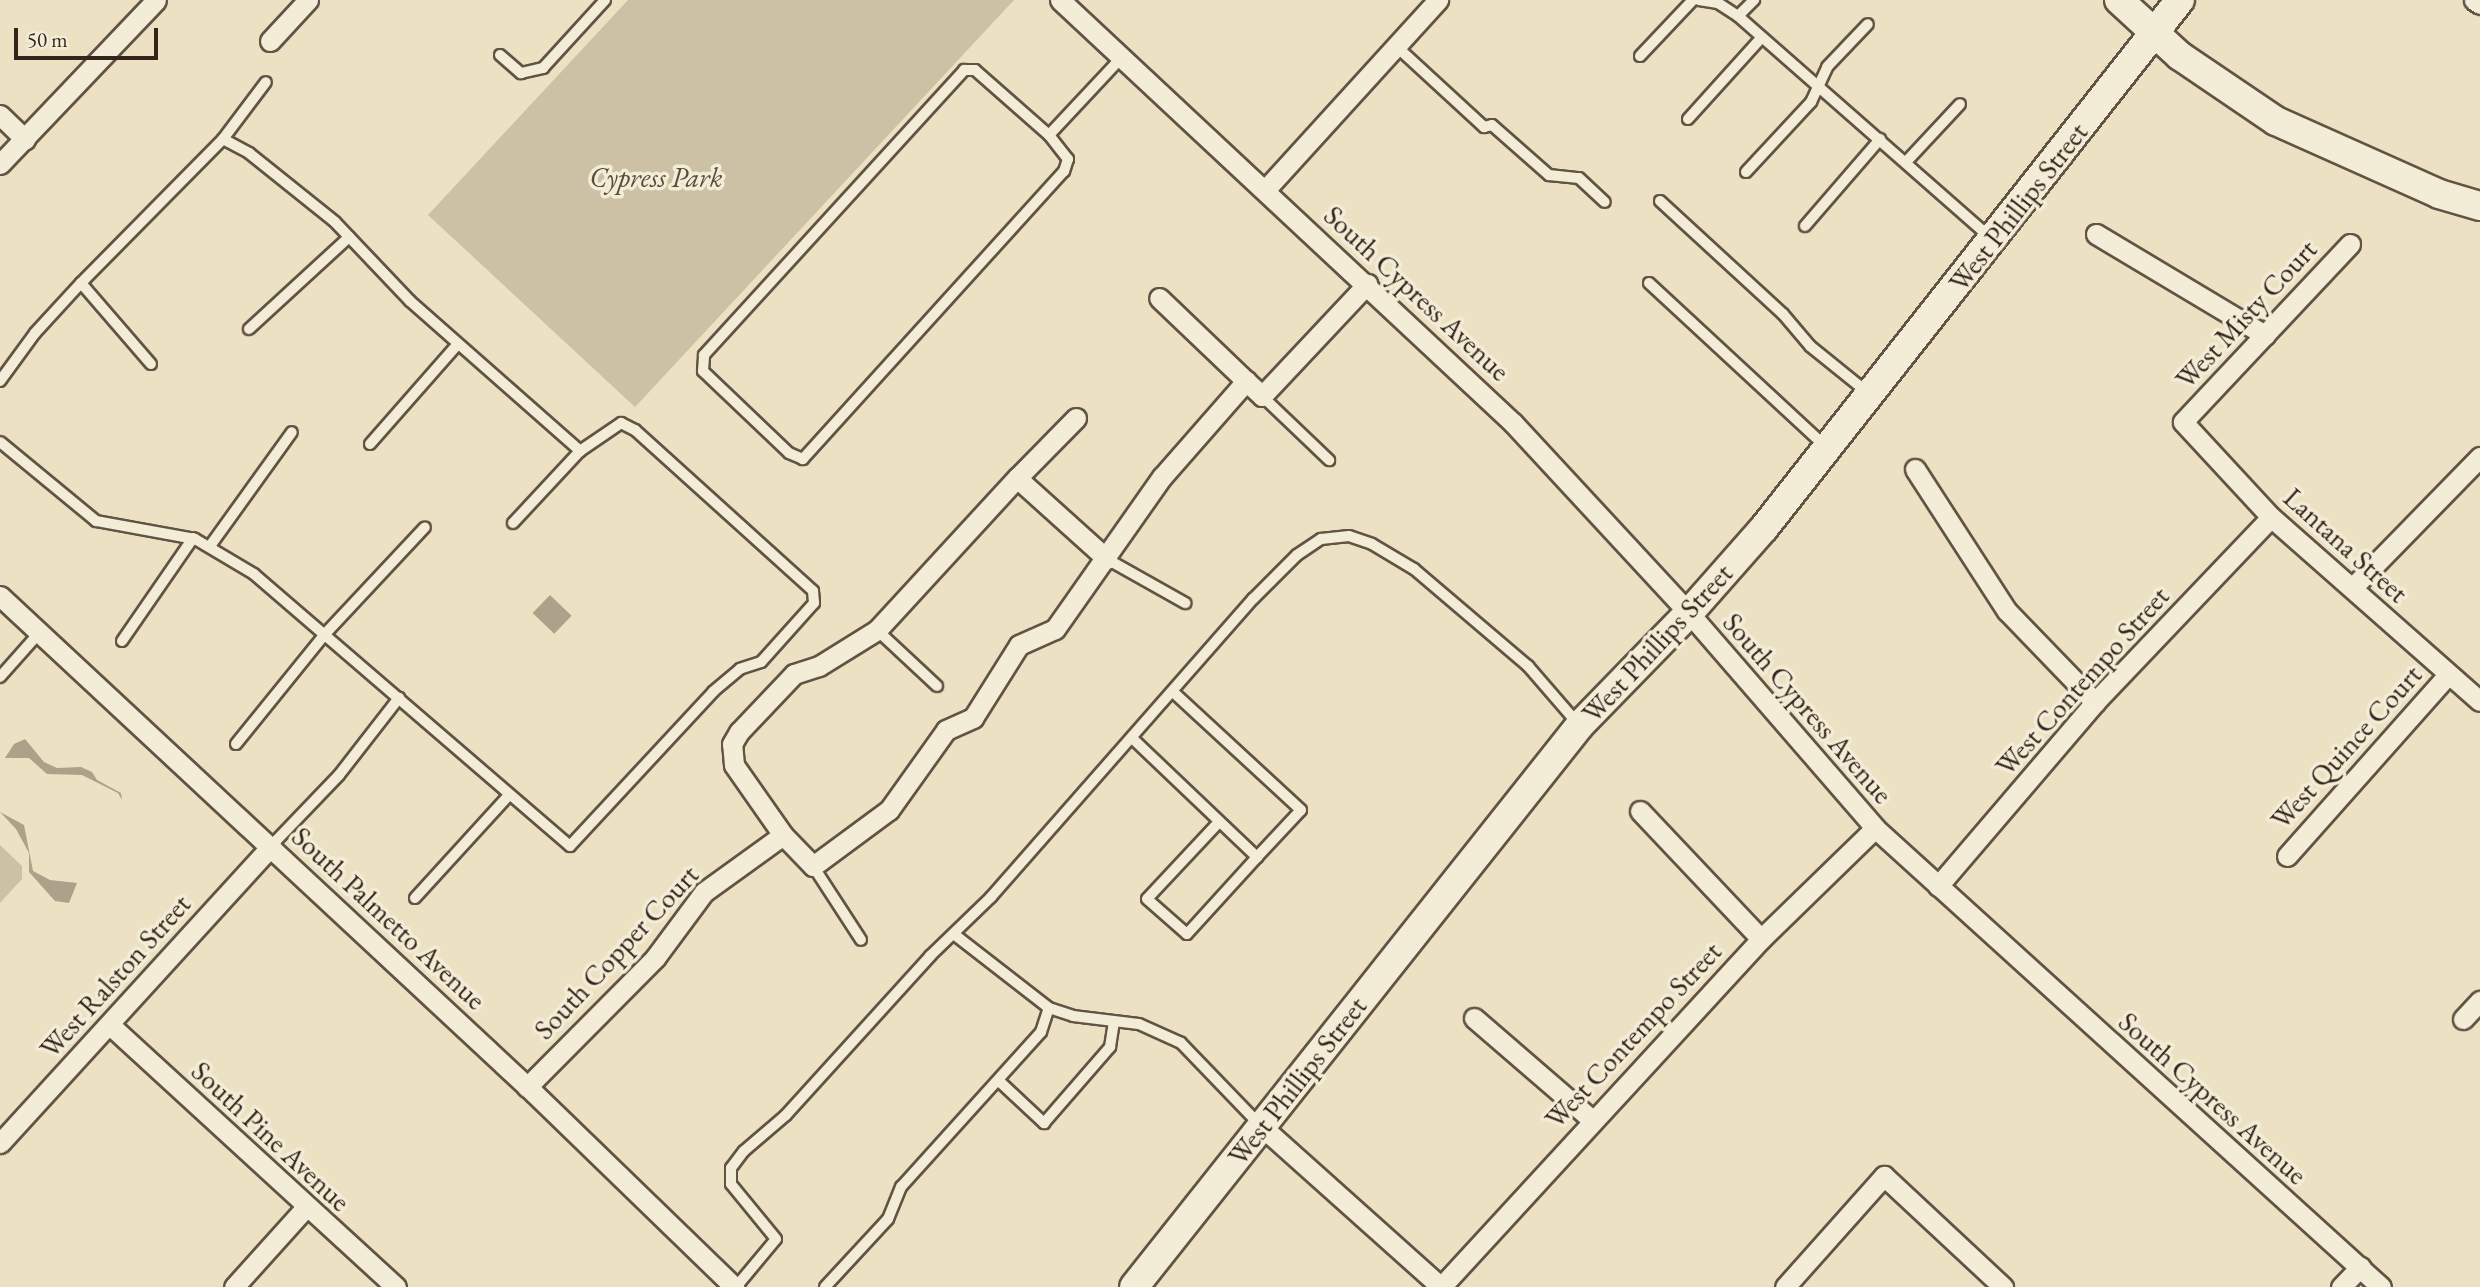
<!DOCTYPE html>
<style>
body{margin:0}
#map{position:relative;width:2480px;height:1287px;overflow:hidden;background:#ece1c2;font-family:"EB Garamond",serif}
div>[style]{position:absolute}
.green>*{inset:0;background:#cdc1a5}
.water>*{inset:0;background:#ada189;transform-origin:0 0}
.roads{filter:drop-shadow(2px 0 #625344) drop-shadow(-2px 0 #625344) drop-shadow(0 2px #625344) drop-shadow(0 -2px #625344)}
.lane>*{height:10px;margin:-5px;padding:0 5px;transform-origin:5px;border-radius:5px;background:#f3ecd7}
.street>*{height:19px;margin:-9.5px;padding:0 9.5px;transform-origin:9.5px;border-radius:9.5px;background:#f3ecd7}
.secondary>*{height:28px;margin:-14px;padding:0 14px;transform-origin:14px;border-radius:14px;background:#f3ecd7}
span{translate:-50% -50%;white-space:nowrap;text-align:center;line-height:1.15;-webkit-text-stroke:7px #f3ecd7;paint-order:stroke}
.park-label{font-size:28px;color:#5a4b3d;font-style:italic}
.street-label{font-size:28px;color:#34241a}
.scale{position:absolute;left:14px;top:28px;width:144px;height:32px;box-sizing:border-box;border:4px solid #34241a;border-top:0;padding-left:9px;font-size:21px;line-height:24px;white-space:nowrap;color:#34241a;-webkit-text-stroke:5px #f3ecd7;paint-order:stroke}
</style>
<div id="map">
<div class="green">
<i style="clip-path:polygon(628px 0,1014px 0,635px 407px,428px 215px)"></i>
<i style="clip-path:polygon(0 845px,22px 866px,22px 879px,0 903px)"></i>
</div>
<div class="water">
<i style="left:550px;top:595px;width:30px;height:25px;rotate:44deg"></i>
<i style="clip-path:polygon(25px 739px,44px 762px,57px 768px,81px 767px,92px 772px,97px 780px,121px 793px,122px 800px,118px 793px,82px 775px,47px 774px,29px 758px,5px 758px,14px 744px)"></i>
<i style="clip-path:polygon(0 812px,24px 825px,33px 871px,50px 880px,77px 883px,69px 903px,55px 901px,29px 872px,29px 853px,16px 829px)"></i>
</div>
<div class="roads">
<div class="lane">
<i style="left:1699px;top:0;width:19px;rotate:9deg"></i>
<i style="left:1718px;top:3px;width:24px;rotate:33deg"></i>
<i style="left:1738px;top:16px;width:335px;rotate:41.3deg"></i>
<i style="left:1738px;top:16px;width:23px;rotate:-45deg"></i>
<i style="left:1396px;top:46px;width:120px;rotate:42.6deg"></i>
<i style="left:1484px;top:127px;width:8px;rotate:-14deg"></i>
<i style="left:1492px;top:125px;width:76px;rotate:41.3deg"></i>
<i style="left:1549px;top:175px;width:30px;rotate:6deg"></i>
<i style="left:1579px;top:178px;width:35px;rotate:43deg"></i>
<i style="left:500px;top:55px;width:28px;rotate:41deg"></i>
<i style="left:521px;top:73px;width:23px;rotate:-13deg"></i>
<i style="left:543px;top:68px;width:92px;rotate:-47.6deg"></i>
<i style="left:1640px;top:56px;width:77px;rotate:-46.6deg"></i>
<i style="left:964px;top:70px;width:11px"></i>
<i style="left:975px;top:70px;width:98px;rotate:41.3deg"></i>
<i style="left:1049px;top:135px;width:31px;rotate:52deg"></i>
<i style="left:1068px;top:159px;width:13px;rotate:108deg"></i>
<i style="left:1064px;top:171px;width:389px;rotate:132.2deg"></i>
<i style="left:803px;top:459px;width:15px;rotate:-157deg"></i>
<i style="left:789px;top:453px;width:119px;rotate:-136.4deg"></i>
<i style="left:703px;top:371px;width:16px;rotate:-86deg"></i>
<i style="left:704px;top:355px;width:386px;rotate:-47.6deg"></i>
<i style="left:1688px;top:119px;width:110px;rotate:-47.9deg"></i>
<i style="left:1049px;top:135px;width:107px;rotate:-46.9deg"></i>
<i style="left:223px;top:139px;width:71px;rotate:-53deg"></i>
<i style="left:1906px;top:162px;width:79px;rotate:-47deg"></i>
<i style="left:1746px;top:172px;width:96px;rotate:-47.1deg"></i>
<i style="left:1811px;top:102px;width:38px;rotate:-65deg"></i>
<i style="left:1827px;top:67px;width:59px;rotate:-46.4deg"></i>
<i style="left:1660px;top:201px;width:167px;rotate:42.6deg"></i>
<i style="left:1783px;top:314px;width:42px;rotate:49.8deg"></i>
<i style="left:1810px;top:346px;width:73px;rotate:38.9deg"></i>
<i style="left:1805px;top:226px;width:115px;rotate:-49.2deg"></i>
<i style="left:81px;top:283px;width:107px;rotate:49.2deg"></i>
<i style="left:1649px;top:283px;width:241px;rotate:42.8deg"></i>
<i style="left:249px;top:329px;width:136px;rotate:-42.6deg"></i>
<i style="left:0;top:381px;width:59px;rotate:-53.9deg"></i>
<i style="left:35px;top:333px;width:68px;rotate:-47.4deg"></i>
<i style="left:81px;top:283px;width:202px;rotate:-45.4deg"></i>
<i style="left:223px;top:139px;width:30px;rotate:28deg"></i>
<i style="left:249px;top:153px;width:110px;rotate:38.7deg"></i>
<i style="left:335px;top:222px;width:109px;rotate:46.5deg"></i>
<i style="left:410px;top:301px;width:227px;rotate:41.4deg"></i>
<i style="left:580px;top:451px;width:50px;rotate:-34.3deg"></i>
<i style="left:621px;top:423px;width:16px;rotate:27deg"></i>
<i style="left:635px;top:430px;width:240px;rotate:42.1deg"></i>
<i style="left:813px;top:591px;width:12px;rotate:85deg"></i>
<i style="left:814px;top:603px;width:79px;rotate:131.9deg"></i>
<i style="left:761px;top:662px;width:22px;rotate:162deg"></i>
<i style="left:740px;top:669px;width:35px;rotate:140deg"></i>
<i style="left:713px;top:692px;width:210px;rotate:132.9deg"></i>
<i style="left:570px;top:846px;width:417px;rotate:-139.3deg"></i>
<i style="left:254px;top:574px;width:69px;rotate:-149.3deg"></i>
<i style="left:195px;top:539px;width:101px;rotate:-169.7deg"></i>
<i style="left:96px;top:521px;width:124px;rotate:-140.5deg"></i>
<i style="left:1262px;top:396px;width:93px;rotate:43.7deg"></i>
<i style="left:370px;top:444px;width:133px;rotate:-48.7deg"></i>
<i style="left:513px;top:523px;width:98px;rotate:-47.1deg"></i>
<i style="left:210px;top:546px;width:140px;rotate:-54.3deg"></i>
<i style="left:1107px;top:559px;width:90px;rotate:29.4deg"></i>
<i style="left:877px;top:630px;width:82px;rotate:43deg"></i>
<i style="left:122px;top:641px;width:125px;rotate:-55.4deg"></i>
<i style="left:0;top:677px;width:60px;rotate:-48.4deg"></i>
<i style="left:1132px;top:738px;width:173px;rotate:43.6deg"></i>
<i style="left:1257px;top:857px;width:64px;rotate:-46.9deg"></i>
<i style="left:1301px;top:810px;width:174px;rotate:-137.3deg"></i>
<i style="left:236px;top:744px;width:141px;rotate:-51deg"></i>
<i style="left:325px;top:634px;width:146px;rotate:-46.9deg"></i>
<i style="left:1219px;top:822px;width:105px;rotate:133.1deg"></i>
<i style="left:1147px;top:899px;width:53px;rotate:41.2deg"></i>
<i style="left:1187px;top:934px;width:104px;rotate:-47.7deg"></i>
<i style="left:271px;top:846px;width:98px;rotate:-46.2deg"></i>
<i style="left:339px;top:775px;width:98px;rotate:-52.1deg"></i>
<i style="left:813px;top:866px;width:88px;rotate:57deg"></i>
<i style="left:415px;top:898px;width:139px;rotate:-47.6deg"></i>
<i style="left:955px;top:935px;width:119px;rotate:37.8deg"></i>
<i style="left:1049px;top:1008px;width:25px;rotate:18deg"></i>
<i style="left:1073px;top:1016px;width:66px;rotate:6.9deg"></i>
<i style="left:1139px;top:1024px;width:46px;rotate:24.3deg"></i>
<i style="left:1181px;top:1043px;width:112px;rotate:46.1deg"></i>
<i style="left:999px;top:1081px;width:62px;rotate:43deg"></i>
<i style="left:1044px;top:1123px;width:101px;rotate:-49deg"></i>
<i style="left:1110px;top:1047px;width:26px;rotate:-81deg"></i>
<i style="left:736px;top:1287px;width:62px;rotate:-50.2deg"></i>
<i style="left:776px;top:1239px;width:71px;rotate:-129.3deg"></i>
<i style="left:731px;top:1184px;width:16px;rotate:-90deg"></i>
<i style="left:731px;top:1168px;width:21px;rotate:-53deg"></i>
<i style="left:744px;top:1151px;width:55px;rotate:-40.6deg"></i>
<i style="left:786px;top:1115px;width:215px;rotate:-47.8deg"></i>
<i style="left:930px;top:956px;width:85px;rotate:-44deg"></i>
<i style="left:991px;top:897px;width:397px;rotate:-48.7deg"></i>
<i style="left:1253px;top:599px;width:62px;rotate:-45deg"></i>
<i style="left:1297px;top:555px;width:29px;rotate:-34deg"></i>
<i style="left:1321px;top:539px;width:28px;rotate:-6deg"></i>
<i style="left:1349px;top:536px;width:24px;rotate:19deg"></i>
<i style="left:1372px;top:544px;width:49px;rotate:30.8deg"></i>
<i style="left:1414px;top:569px;width:150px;rotate:40.4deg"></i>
<i style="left:1528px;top:666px;width:78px;rotate:49.2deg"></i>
<i style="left:825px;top:1287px;width:93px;rotate:-47.2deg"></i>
<i style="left:888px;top:1219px;width:35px;rotate:-68deg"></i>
<i style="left:901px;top:1187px;width:209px;rotate:-47.9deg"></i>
<i style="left:1041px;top:1032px;width:25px;rotate:-72deg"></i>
</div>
<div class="street">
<i style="left:1060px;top:0;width:620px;rotate:43.04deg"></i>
<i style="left:1513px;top:423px;width:259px;rotate:47.2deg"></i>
<i style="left:1689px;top:613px;width:284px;rotate:49.1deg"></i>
<i style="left:1875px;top:828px;width:683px;rotate:42.21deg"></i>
<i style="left:2474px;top:0;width:7px;rotate:34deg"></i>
<i style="left:270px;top:41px;width:56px;rotate:-47.2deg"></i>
<i style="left:0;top:115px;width:35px;rotate:44deg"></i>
<i style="left:0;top:164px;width:226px;rotate:-46.4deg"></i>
<i style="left:1266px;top:189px;width:256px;rotate:-47.7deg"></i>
<i style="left:2096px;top:234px;width:197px;rotate:30.9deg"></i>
<i style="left:2350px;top:244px;width:244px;rotate:133.2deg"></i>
<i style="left:2183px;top:422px;width:129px;rotate:47.2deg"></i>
<i style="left:2271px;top:517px;width:278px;rotate:41.4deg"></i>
<i style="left:1246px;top:381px;width:22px;rotate:43deg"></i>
<i style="left:1262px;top:396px;width:154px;rotate:-46.8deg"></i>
<i style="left:1076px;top:418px;width:84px;rotate:134.5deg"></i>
<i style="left:1017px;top:478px;width:121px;rotate:42deg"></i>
<i style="left:1915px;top:469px;width:169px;rotate:57.1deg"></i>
<i style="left:2007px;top:611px;width:127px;rotate:46deg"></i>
<i style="left:2353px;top:587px;width:182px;rotate:-45.7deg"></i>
<i style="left:0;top:596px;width:729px;rotate:42.94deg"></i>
<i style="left:534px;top:1093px;width:279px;rotate:44.1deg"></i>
<i style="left:1640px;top:811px;width:176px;rotate:46.6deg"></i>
<i style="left:783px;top:835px;width:43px;rotate:45.9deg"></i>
<i style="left:813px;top:866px;width:94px;rotate:-36.4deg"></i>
<i style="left:889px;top:810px;width:98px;rotate:-54.5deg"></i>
<i style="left:946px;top:730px;width:30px;rotate:-24deg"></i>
<i style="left:973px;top:718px;width:86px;rotate:-57.8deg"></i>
<i style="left:1019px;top:645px;width:39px;rotate:-24deg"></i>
<i style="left:1055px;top:629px;width:186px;rotate:-54.9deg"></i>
<i style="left:1162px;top:477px;width:128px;rotate:-48.8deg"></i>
<i style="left:1246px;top:381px;width:120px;rotate:-136.3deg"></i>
<i style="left:2287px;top:856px;width:241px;rotate:-48.4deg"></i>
<i style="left:1938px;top:886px;width:242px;rotate:-49.5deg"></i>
<i style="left:2095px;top:702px;width:255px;rotate:-46.4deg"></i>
<i style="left:1474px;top:1018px;width:156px;rotate:40.8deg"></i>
<i style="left:2463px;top:1019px;width:25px;rotate:-47deg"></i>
<i style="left:110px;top:1025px;width:388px;rotate:42.5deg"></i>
<i style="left:527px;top:1087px;width:182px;rotate:-45.2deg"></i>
<i style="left:655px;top:958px;width:82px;rotate:-53.4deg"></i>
<i style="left:704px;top:892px;width:97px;rotate:-35.8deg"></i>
<i style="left:783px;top:835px;width:85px;rotate:-125deg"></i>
<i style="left:734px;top:765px;width:21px;rotate:-95deg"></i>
<i style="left:732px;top:744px;width:14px;rotate:-60deg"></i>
<i style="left:739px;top:732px;width:80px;rotate:-46.5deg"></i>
<i style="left:794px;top:674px;width:26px;rotate:-18deg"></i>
<i style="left:819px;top:666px;width:68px;rotate:-31.8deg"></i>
<i style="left:877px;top:630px;width:207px;rotate:-47.4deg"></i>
<i style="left:1261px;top:1126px;width:241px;rotate:41.8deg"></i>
<i style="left:0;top:1143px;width:402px;rotate:-47.6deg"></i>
<i style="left:234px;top:1287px;width:108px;rotate:-48deg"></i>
<i style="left:1441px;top:1287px;width:473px;rotate:-47.4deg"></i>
<i style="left:1761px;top:939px;width:159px;rotate:-44.2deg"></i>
<i style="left:1785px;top:1287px;width:149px;rotate:-48.3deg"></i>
<i style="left:1884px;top:1176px;width:163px;rotate:43deg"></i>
<i style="left:2341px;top:1287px;width:28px;rotate:-46deg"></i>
</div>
<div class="secondary">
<i style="left:2119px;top:0;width:83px;rotate:42.6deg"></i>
<i style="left:2180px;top:56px;width:116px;rotate:34.1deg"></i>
<i style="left:2276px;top:121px;width:179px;rotate:24.1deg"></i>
<i style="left:2439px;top:194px;width:43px;rotate:16.3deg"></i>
<i style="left:1134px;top:1287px;width:717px;rotate:-51.56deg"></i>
<i style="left:1580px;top:725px;width:156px;rotate:-45.8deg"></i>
<i style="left:1689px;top:613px;width:113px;rotate:-48.6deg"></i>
<i style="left:1764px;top:528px;width:672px;rotate:-51.77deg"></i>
</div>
</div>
<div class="park-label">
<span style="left:656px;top:177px">Cypress Park</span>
</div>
<div class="street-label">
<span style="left:2018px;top:207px;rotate:-52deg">West Phillips Street</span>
<span style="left:1417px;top:293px;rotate:43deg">South Cypress Avenue</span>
<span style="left:2246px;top:314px;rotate:-47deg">West Misty Court</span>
<span style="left:2346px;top:545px;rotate:42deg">Lantana Street</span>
<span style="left:1657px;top:643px;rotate:-47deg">West Phillips Street</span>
<span style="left:2082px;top:681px;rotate:-48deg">West Contempo Street</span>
<span style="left:1808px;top:708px;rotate:49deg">South Cypress Avenue</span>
<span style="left:2346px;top:747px;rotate:-48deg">West Quince Court</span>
<span style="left:389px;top:918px;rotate:43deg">South Palmetto Avenue</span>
<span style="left:616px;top:952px;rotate:-47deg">South Copper Court</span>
<span style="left:115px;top:976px;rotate:-48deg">West Ralston Street</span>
<span style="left:1633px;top:1035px;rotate:-47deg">West Contempo Street</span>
<span style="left:1297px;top:1081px;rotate:-52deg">West Phillips Street</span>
<span style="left:2213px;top:1098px;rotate:42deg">South Cypress Avenue</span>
<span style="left:271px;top:1136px;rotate:43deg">South Pine Avenue</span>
</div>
<div class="scale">50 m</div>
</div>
